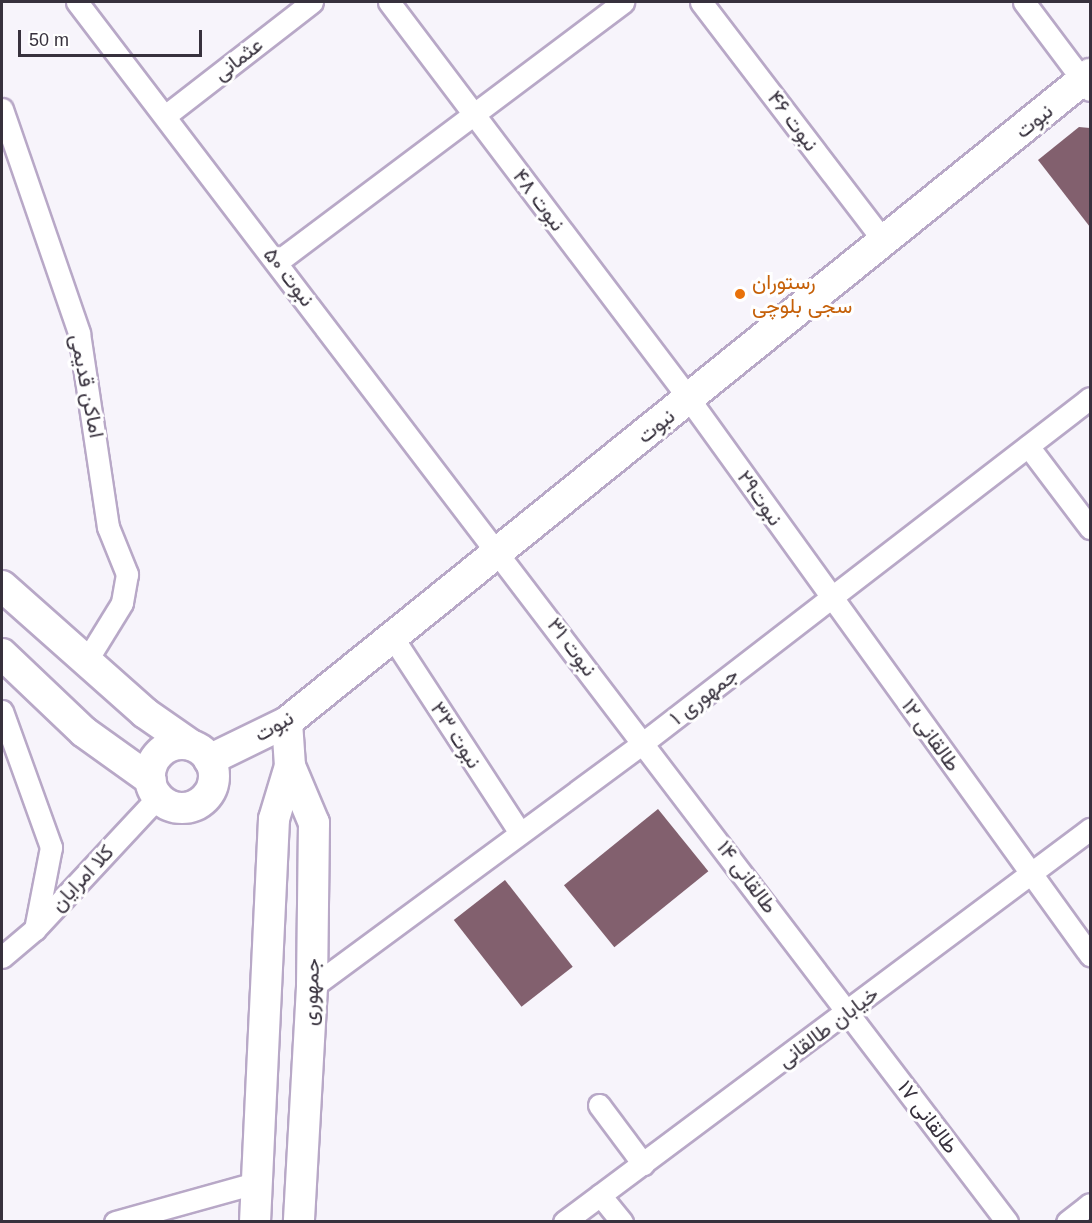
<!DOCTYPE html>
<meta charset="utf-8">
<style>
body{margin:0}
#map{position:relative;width:1092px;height:1223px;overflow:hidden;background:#f7f4fb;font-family:Helvetica,Vazirmatn,sans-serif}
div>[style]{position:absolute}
.building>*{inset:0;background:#82606e;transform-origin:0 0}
.roads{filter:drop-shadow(2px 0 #b8a8c7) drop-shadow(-2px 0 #b8a8c7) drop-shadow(0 2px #b8a8c7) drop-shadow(0 -2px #b8a8c7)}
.street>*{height:21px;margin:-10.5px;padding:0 10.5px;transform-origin:10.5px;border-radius:10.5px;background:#fff}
.secondary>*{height:30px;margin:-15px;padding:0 15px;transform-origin:15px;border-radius:15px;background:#fff}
.secondary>.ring{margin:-15px;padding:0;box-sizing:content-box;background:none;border:30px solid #fff;border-radius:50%}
.dots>*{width:16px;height:16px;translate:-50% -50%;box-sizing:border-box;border:3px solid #fff;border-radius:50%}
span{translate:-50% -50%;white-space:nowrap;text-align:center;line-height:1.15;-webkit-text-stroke:6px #fff;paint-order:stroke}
.street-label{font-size:21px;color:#37313d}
.food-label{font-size:21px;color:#c56008}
.left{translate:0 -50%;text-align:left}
.frame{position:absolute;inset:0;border:3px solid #37313d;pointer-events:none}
.scale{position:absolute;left:18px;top:30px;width:184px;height:27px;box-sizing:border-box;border:3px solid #37313d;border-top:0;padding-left:8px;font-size:18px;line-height:21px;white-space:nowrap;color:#37313d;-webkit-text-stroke:4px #fff;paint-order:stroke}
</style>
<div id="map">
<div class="building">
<i style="clip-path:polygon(1079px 127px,1090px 128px,1090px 227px,1038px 160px)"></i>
<i style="left:658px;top:809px;width:80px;height:121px;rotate:51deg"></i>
<i style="left:505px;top:880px;width:110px;height:65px;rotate:52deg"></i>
</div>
<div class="roads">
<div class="street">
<i style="left:77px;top:2px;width:1534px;rotate:52.68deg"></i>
<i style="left:389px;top:2px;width:498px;rotate:52.9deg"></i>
<i style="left:689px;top:399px;width:686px;rotate:54.2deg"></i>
<i style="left:701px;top:2px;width:301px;rotate:52.6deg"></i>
<i style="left:1024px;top:2px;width:110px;rotate:53.1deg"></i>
<i style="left:2px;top:109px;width:237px;rotate:71deg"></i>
<i style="left:79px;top:333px;width:196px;rotate:81.5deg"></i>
<i style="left:108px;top:527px;width:51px;rotate:68deg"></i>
<i style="left:127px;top:574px;width:29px;rotate:100deg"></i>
<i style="left:122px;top:603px;width:67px;rotate:121.6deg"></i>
<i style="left:165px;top:116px;width:186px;rotate:-37.8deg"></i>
<i style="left:277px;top:262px;width:433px;rotate:-36.9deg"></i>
<i style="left:1028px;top:446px;width:103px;rotate:52.9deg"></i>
<i style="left:393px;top:638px;width:230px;rotate:56.9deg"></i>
<i style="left:2px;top:711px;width:145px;rotate:70.2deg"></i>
<i style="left:51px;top:847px;width:84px;rotate:101deg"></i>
<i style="left:2px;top:957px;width:43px;rotate:-40.3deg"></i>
<i style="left:35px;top:929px;width:182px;rotate:-47deg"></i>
<i style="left:312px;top:987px;width:413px;rotate:-36.4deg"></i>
<i style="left:644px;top:742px;width:563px;rotate:-37.64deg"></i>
<i style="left:599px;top:1105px;width:74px;rotate:53.3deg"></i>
<i style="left:600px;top:1195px;width:35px;rotate:51deg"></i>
<i style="left:115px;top:1222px;width:146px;rotate:-15.5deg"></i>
<i style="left:564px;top:1222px;width:657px;rotate:-36.77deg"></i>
<i style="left:1067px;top:1222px;width:29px;rotate:-38deg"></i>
</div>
<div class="secondary">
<i style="left:2px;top:586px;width:191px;rotate:41.6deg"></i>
<i style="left:145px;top:713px;width:56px;rotate:34.8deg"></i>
<i style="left:2px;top:654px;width:113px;rotate:43.6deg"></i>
<i style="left:84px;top:732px;width:82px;rotate:35.6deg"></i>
<i style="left:287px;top:722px;width:44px;rotate:86.1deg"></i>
<i style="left:290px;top:766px;width:62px;rotate:67.2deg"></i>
<i style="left:314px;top:823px;width:164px;rotate:90.7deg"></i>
<i style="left:312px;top:987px;width:235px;rotate:93.2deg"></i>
<i class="ring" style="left:150px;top:744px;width:34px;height:34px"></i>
<i style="left:209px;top:760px;width:87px;rotate:-26deg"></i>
<i style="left:287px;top:722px;width:1032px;rotate:-38.9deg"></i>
<i style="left:255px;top:1222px;width:403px;rotate:-87.3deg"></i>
<i style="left:274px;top:819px;width:55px;rotate:-73.2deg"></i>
</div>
</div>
<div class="dots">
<i style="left:740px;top:294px;background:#e8710a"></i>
</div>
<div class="street-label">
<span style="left:238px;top:59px;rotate:-38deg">عثمانی</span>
<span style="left:793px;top:121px;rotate:53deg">نبوت ۴۶</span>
<span style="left:1034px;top:121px;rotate:-39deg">نبوت</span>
<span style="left:539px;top:200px;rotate:53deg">نبوت ۴۸</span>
<span style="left:289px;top:277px;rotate:52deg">نبوت ۵۰</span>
<span style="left:87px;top:386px;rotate:79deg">اماکن قدیمی</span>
<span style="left:656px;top:426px;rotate:-39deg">نبوت</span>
<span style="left:760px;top:498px;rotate:55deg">نبوت۲۹</span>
<span style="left:572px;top:647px;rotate:53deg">نبوت ۳۱</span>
<span style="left:704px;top:696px;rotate:-38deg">جمهوری ۱</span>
<span style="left:274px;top:726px;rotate:-30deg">نبوت</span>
<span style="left:456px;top:735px;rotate:57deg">نبوت ۳۳</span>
<span style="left:931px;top:735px;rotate:54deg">طالقانی ۱۲</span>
<span style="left:747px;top:877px;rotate:53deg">طالقانی ۱۴</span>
<span style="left:82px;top:878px;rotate:-47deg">کلا امرایان</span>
<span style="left:311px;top:992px;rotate:-88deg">جمهوری</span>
<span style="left:828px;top:1027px;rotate:-37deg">خیابان طالقانی</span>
<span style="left:928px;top:1117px;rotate:53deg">طالقانی ۱۷</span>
</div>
<div class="food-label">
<span class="left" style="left:752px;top:294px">رستوران<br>سجی بلوچی</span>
</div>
<div class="frame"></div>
<div class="scale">50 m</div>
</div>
